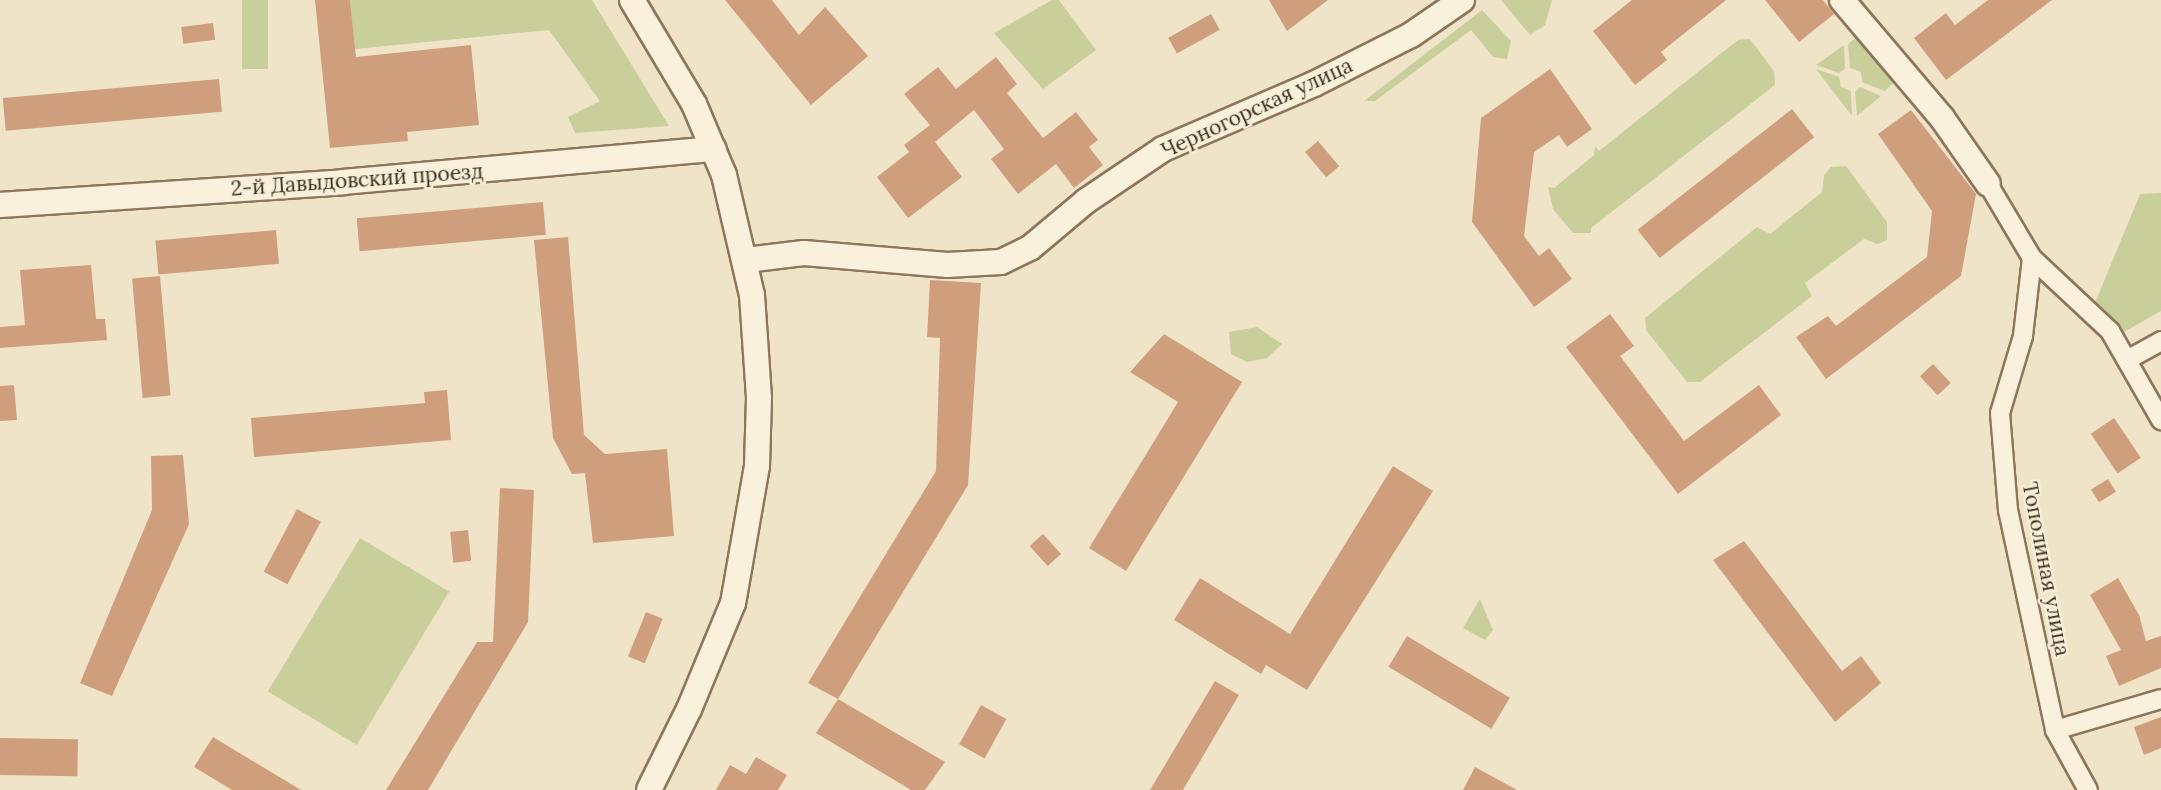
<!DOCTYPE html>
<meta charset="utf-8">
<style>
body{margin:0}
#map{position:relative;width:2161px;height:790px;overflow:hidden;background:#f0e4c8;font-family:Lora,serif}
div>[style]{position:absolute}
.green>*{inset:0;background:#c9cf9b;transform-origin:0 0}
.building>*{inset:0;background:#cf9f7d;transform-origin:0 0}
.roads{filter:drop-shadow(2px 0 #8d765c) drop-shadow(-2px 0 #8d765c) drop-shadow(0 2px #8d765c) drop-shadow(0 -2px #8d765c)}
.street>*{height:18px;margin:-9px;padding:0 9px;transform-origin:9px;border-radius:9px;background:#faf1dc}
.secondary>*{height:24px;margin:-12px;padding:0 12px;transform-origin:12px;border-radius:12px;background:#faf1dc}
span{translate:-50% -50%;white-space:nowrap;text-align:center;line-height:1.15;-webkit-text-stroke:5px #f7eed8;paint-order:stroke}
.street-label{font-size:21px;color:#3d2e20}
</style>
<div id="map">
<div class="green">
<i style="left:242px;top:0;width:26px;height:69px"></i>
<i style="clip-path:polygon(350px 0,592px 0,669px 126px,575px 133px,568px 117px,600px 101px,549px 30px,355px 49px)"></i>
<i style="clip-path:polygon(1052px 0,1059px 0,1096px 50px,1043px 89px,994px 33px)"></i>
<i style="clip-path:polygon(1501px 0,1552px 0,1545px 25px,1530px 35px)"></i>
<i style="clip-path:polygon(1482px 10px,1511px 41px,1507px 59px,1493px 57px,1471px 30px,1375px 101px,1364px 101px)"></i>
<i style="clip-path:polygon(1858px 36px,1896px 80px,1885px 91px,1862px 82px,1861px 72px,1850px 68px,1848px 44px)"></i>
<i style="clip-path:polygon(1750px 39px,1774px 71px,1775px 85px,1591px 228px,1591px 233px,1573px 233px,1553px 209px,1548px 187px,1554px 188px,1594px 155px,1595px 146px,1599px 151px,1738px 40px)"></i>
<i style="clip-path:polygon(1844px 45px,1845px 69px,1839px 73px,1816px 65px)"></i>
<i style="clip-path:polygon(1816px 69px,1839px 77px,1841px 87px,1851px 91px,1852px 116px)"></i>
<i style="clip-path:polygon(1860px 87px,1881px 96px,1857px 116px,1855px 92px)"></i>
<i style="clip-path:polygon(1846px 166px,1887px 222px,1887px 240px,1878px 244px,1864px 239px,1805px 283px,1812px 296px,1700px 382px,1687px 382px,1646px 330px,1645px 318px,1757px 227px,1770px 234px,1822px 192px,1824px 175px,1831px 167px)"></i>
<i style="clip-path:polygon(2161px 193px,2161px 311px,2124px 332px,2095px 303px,2140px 194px)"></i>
<i style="clip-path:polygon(1257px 327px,1282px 344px,1267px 358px,1247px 362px,1231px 354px,1229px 332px)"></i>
<i style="left:360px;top:538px;width:104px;height:179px;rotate:31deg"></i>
<i style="clip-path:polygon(1480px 599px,1493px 630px,1485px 640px,1463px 628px)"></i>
</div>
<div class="building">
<i style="clip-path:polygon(315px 0,350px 0,356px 57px,471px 45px,479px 125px,407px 132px,408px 141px,330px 148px)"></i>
<i style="clip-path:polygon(725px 0,772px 0,799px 35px,825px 7px,868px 56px,811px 105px)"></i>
<i style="clip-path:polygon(1269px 0,1328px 0,1287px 31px)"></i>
<i style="clip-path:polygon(1632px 0,1726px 0,1661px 52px,1667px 60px,1635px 85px,1593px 31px)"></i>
<i style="clip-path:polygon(1765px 0,1823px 0,1834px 14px,1799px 42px)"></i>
<i style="clip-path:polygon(1988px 0,2052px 0,1946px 80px,1914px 38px,1946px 13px,1955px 25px)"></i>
<i style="left:1211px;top:14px;width:18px;height:49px;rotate:61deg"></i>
<i style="left:213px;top:23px;width:17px;height:32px;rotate:83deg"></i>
<i style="clip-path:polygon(996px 57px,1017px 84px,1007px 93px,1043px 138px,1076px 112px,1098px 140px,1089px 147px,1103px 165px,1074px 188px,1056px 164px,1018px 194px,991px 159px,1004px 149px,974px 110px,935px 142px,962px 177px,908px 218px,877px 177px,909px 152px,904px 145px,930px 125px,904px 94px,938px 67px,956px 89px)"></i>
<i style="clip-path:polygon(1550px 69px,1592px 129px,1567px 147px,1559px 135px,1534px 152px,1524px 236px,1539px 256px,1549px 248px,1572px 279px,1534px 307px,1472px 222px,1481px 118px)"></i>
<i style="left:219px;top:79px;width:33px;height:217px;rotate:85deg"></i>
<i style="left:1792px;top:109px;width:36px;height:196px;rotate:52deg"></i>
<i style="clip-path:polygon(1911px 110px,1976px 194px,1961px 276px,1826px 379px,1796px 337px,1828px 316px,1836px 326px,1927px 257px,1932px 211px,1878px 134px)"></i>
<i style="left:1318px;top:141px;width:33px;height:17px;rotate:50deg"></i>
<i style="left:543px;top:202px;width:33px;height:187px;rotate:85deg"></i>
<i style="left:276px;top:230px;width:34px;height:121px;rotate:85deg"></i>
<i style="clip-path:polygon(568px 237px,584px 435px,605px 454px,667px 449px,674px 536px,593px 543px,585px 473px,572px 474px,553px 438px,534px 240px)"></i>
<i style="clip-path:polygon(91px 265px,96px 319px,105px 319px,107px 340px,0 348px,0 327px,25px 325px,20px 270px)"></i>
<i style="left:160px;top:276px;width:120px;height:28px;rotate:85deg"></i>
<i style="clip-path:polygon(930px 280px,981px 283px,968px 485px,838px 699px,808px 683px,936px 471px,940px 338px,927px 337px)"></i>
<i style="clip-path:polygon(1610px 314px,1634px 346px,1620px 356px,1684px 441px,1759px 385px,1781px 415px,1678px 494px,1566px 347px)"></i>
<i style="clip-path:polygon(1164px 334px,1242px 382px,1126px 571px,1089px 548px,1178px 402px,1130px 372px)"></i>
<i style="left:1933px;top:364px;width:26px;height:18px;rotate:47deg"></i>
<i style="clip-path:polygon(14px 385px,17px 420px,0 421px,0 386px)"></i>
<i style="clip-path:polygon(447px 390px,451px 440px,254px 457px,251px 418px,425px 403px,424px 392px)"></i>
<i style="left:2114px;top:418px;width:48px;height:28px;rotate:56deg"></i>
<i style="clip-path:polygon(183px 455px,189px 524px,112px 696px,80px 683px,152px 510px,151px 456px)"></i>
<i style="clip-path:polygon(1393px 466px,1433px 491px,1307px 690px,1266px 665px,1261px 674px,1174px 620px,1200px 578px,1290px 634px)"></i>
<i style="left:2108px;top:479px;width:15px;height:20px;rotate:58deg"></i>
<i style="clip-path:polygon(500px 488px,534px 490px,528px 622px,428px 790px,386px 790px,477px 642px,493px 642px)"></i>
<i style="left:297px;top:509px;width:27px;height:71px;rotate:28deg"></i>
<i style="left:468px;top:530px;width:31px;height:18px;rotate:84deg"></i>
<i style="left:1043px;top:534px;width:27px;height:18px;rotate:48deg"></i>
<i style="clip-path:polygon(1744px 541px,1842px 671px,1861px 656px,1881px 683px,1835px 722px,1713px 560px)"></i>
<i style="clip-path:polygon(2118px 578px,2139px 615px,2146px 641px,2161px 636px,2161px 668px,2119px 686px,2106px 656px,2121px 650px,2090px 595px)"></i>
<i style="left:646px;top:612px;width:18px;height:48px;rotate:22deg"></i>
<i style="left:1407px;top:636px;width:120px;height:36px;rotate:31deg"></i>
<i style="clip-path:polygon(1215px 681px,1239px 695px,1183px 790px,1150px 790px)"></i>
<i style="clip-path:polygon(838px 699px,945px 762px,925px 790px,911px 790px,816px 733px)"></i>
<i style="left:981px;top:705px;width:29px;height:45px;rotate:29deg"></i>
<i style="clip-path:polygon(2161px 717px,2161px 748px,2144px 755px,2134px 727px)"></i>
<i style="clip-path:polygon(213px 737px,301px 790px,232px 790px,194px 767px)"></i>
<i style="left:0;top:738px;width:78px;height:37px;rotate:1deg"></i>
<i style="clip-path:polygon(756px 757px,787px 775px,778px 790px,716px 790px,730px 765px,746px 774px)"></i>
<i style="clip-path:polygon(1475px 767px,1517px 790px,1463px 790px)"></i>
</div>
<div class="roads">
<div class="street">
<i style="left:1988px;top:184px;width:86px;rotate:59.3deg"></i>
<i style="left:2032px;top:258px;width:79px;rotate:96.6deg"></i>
<i style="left:2023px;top:336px;width:80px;rotate:106.6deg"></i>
<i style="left:2000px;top:413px;width:97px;rotate:85.3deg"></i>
<i style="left:2008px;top:510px;width:225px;rotate:77.9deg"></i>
<i style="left:2055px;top:730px;width:68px;rotate:61.2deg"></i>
<i style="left:2032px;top:258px;width:107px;rotate:43.1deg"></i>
<i style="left:2110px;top:331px;width:103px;rotate:60.2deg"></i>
<i style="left:2127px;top:360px;width:39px;rotate:-29deg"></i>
<i style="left:2055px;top:730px;width:110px;rotate:-16.3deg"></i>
</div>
<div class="secondary">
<i style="left:632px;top:0;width:121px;rotate:59.2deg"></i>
<i style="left:694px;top:104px;width:77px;rotate:67.1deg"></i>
<i style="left:724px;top:175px;width:123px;rotate:76.9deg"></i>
<i style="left:752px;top:295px;width:103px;rotate:86.1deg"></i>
<i style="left:759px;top:398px;width:68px;rotate:91.7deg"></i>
<i style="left:757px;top:466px;width:139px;rotate:99.9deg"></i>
<i style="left:733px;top:603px;width:115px;rotate:112.5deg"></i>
<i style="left:689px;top:709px;width:90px;rotate:116.3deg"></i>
<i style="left:1842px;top:0;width:155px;rotate:49.7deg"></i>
<i style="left:1942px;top:118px;width:80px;rotate:55.1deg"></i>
<i style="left:0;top:205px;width:344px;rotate:-3.8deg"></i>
<i style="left:343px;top:182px;width:372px;rotate:-5.1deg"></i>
<i style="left:746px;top:260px;width:58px;rotate:-6.9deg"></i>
<i style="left:804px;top:253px;width:144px;rotate:4.8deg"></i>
<i style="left:947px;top:265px;width:54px;rotate:-3.2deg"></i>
<i style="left:1001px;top:262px;width:32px;rotate:-26deg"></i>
<i style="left:1030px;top:248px;width:73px;rotate:-40deg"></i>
<i style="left:1086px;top:201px;width:93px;rotate:-34deg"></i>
<i style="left:1163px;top:149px;width:164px;rotate:-23.3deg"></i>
<i style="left:1314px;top:84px;width:109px;rotate:-26.8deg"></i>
<i style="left:1411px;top:35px;width:62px;rotate:-34.5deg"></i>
</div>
</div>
<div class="street-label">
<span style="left:1257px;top:108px;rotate:-25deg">Черногорская улица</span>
<span style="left:357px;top:180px;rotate:-4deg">2-й Давыдовский проезд</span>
<span style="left:2046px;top:569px;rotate:79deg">Тополиная улица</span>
</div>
</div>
